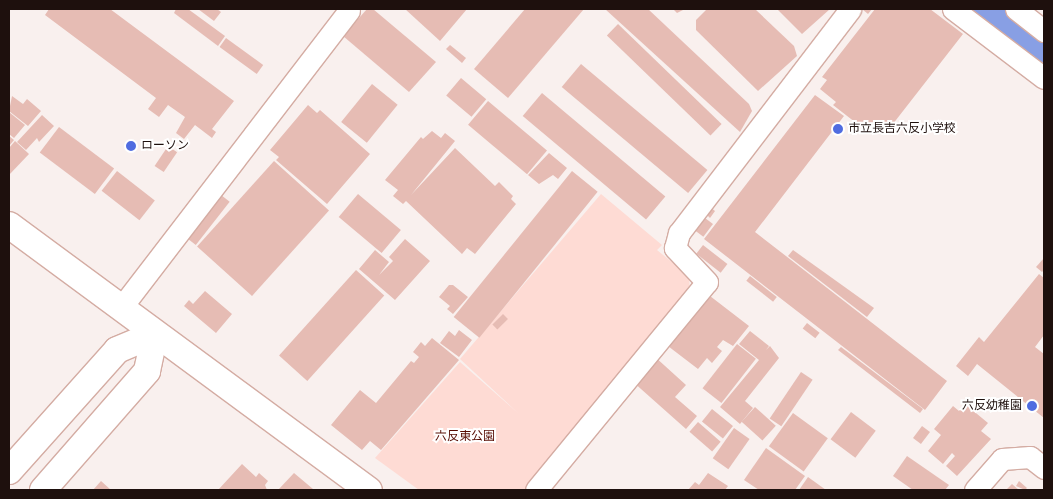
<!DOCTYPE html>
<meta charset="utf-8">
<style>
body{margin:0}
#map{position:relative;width:1053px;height:499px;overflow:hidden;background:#f9f0ee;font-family:"DejaVu Sans","Noto Sans JP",sans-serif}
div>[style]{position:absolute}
.green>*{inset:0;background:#fedbd4}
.river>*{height:41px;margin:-20.5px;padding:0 20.5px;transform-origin:20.5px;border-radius:20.5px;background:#889fe4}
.building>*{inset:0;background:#e6bcb4;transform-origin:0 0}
.roads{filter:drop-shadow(1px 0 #d4aca3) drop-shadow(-1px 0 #d4aca3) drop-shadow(0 1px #d4aca3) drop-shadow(0 -1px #d4aca3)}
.minor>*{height:21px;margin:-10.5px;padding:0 10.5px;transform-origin:10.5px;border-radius:10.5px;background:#fff}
.tertiary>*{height:26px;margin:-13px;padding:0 13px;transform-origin:13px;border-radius:13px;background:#fff}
.dots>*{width:14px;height:14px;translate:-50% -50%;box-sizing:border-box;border:2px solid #fff;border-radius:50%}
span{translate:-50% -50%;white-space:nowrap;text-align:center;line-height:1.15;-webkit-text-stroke:4px #fff;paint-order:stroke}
.poi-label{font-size:12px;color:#1e100d}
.left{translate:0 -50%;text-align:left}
.right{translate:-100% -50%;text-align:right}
.park-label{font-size:12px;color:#560b02}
.frame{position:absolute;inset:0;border:10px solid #1e100d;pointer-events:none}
</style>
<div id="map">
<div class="green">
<i style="clip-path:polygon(601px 194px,662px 245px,657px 250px,689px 276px,690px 291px,529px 490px,419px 490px,375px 458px,460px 362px,518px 413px,460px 359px)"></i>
</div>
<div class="river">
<i style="left:981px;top:9px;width:79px;rotate:36.7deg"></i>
</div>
<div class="building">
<i style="clip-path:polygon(49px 9px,110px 9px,234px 101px,212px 129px,216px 132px,212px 138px,195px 125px,184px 139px,176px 133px,185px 117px,168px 105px,159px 117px,148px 109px,156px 98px,45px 15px)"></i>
<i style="clip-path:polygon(176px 9px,188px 9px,225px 36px,218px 46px,174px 13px)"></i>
<i style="clip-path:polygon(198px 9px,217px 9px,221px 12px,214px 21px)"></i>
<i style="clip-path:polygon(367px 9px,373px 9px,436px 62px,409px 92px,343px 36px)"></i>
<i style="clip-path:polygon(405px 9px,467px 9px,440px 41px)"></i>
<i style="clip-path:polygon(525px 9px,584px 9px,508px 98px,474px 69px)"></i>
<i style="clip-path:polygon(605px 9px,648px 9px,749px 104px,752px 111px,740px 132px)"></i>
<i style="clip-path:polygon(673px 9px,685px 9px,677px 13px)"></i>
<i style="clip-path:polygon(707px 9px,755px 9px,794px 46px,797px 56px,758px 91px,696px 30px,696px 20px)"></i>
<i style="clip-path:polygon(777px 9px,830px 9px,802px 34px)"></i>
<i style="clip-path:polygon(862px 9px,872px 9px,868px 14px)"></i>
<i style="clip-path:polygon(875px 9px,930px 9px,963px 34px,889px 129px,886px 126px,879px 134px,863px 121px,860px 126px,833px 105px,836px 102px,820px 89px,827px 80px,822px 77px)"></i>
<i style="left:618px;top:24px;width:144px;height:16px;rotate:44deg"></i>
<i style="left:226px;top:38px;width:46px;height:11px;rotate:36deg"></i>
<i style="clip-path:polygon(450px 45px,466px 58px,462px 63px,446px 49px)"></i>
<i style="left:581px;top:64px;width:165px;height:30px;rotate:40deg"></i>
<i style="left:461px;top:78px;width:33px;height:23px;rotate:40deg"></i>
<i style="left:372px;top:84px;width:33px;height:49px;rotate:39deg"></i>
<i style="left:542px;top:93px;width:161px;height:30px;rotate:40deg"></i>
<i style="clip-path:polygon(815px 95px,844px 116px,755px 232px,947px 381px,925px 410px,704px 239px)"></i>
<i style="clip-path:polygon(12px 96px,23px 104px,27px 99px,41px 111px,28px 126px,9px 111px)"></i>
<i style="left:488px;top:101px;width:77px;height:31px;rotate:40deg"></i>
<i style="clip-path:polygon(308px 105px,317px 113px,320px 110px,370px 154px,327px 204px,276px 160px,279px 157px,270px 150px)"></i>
<i style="clip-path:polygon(9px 112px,25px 125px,14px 138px,9px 134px)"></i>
<i style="clip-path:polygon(42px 115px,54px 126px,39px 142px,37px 138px,26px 150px,17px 142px)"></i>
<i style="left:59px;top:127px;width:69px;height:32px;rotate:37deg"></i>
<i style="clip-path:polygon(432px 131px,441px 138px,445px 133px,455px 141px,411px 195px,455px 148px,495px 186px,499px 182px,513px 196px,511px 199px,516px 204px,475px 254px,467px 248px,462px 254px,406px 201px,403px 204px,393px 196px,398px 190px,385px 180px,421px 137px,423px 139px)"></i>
<i style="clip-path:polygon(9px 136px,14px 140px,9px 146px)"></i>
<i style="clip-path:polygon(15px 141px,29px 154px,9px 175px,9px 148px)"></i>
<i style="left:168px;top:146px;width:11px;height:24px;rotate:34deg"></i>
<i style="clip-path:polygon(549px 153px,567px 168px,558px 179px,553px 175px,539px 184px,528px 175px)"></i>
<i style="left:274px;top:161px;width:74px;height:115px;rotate:42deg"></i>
<i style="left:117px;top:171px;width:48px;height:25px;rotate:38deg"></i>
<i style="left:572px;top:171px;width:33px;height:188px;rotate:39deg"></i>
<i style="left:358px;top:194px;width:56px;height:30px;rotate:40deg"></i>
<i style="left:221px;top:195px;width:11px;height:55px;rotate:38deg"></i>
<i style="clip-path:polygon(710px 207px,715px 211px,710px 218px,705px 213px)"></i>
<i style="left:701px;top:215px;width:15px;height:16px;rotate:37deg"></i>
<i style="clip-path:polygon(405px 239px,430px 261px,395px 300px,359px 269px,375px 250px,389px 262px,379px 275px,393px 261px,389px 257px)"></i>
<i style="left:703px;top:245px;width:31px;height:11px;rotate:38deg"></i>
<i style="clip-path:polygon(793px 250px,874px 308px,867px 317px,788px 256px)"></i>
<i style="clip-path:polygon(1044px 258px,1044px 270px,1042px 272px,1036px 267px)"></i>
<i style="left:356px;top:270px;width:38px;height:115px;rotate:42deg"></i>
<i style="clip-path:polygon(1039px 274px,1044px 278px,1044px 335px,1035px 347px,1044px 354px,1044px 418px,977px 364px,968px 376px,956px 366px,979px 337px,984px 342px)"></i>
<i style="left:750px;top:276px;width:34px;height:6px;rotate:38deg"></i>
<i style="clip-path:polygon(449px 285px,453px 285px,468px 297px,453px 314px,447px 309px,450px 306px,439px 297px)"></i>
<i style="clip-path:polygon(205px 291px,232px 314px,216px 333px,184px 306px,189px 300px,193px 304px)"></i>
<i style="clip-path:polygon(710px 296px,749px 326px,733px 346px,723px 340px,717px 347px,722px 351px,712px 363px,707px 358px,698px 369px,664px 343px,706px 297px)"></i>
<i style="left:503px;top:314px;width:7px;height:15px;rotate:45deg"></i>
<i style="left:807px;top:323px;width:16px;height:7px;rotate:38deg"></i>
<i style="clip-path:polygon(459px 330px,472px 340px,459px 357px,440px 343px,449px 331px,455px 336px)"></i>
<i style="clip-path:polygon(750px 331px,769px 346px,766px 350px,770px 346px,779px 358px,745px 401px,753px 408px,740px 424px,720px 407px,759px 360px,739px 344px)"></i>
<i style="clip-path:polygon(432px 338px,459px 360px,381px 450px,370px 441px,362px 450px,331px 425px,360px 390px,376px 403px,411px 361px,414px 363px,419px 357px,413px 352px,421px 342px,425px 346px)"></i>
<i style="left:737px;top:344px;width:24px;height:56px;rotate:38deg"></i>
<i style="clip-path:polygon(841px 347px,923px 409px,920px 413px,838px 350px)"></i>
<i style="clip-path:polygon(654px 356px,686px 385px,675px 397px,697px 416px,686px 429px,632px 381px)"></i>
<i style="left:801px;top:372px;width:14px;height:56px;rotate:34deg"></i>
<i style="clip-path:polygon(965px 404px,988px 423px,981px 431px,991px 439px,957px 476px,946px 466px,955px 456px,952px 453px,943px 464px,928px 451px,941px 435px,934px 429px,953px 406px,959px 411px)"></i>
<i style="left:755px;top:407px;width:28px;height:20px;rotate:42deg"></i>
<i style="left:712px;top:409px;width:27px;height:16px;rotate:39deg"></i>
<i style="left:851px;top:412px;width:31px;height:34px;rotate:37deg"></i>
<i style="left:793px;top:413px;width:43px;height:41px;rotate:36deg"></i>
<i style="left:698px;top:422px;width:30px;height:13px;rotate:41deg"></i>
<i style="left:922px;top:426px;width:10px;height:15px;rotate:37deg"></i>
<i style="left:734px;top:428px;width:19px;height:37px;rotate:35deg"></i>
<i style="clip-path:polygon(766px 448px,805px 476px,795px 490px,759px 490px,744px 480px)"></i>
<i style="clip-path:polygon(907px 456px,949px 485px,945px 490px,913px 490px,893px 476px)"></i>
<i style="clip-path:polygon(242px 464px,256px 477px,259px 473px,268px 481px,265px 485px,267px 490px,218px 490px)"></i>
<i style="clip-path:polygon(294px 473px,313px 489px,311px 490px,278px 490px)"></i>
<i style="clip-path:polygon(708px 473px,728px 486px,725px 490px,688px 490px,695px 482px,699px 485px)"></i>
<i style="clip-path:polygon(808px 477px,826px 490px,799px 490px)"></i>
<i style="clip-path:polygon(101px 481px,111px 490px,93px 490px)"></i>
<i style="clip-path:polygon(1019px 481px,1027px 488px,1025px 490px,1016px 486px)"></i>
<i style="clip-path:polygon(1012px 484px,1019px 490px,1006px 490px)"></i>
</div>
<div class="roads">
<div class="minor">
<i style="left:953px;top:9px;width:114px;rotate:37.2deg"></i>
<i style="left:1016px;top:9px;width:36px;rotate:38deg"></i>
<i style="left:120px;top:309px;width:376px;rotate:-52.5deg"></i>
<i style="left:536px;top:490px;width:269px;rotate:-50.6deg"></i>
<i style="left:707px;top:282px;width:47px;rotate:-133.3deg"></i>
<i style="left:675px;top:248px;width:16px;rotate:-75deg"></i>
<i style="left:679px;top:233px;width:282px;rotate:-52.6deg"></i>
<i style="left:975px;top:490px;width:41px;rotate:-48.9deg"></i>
<i style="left:1002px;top:459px;width:28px;rotate:-4deg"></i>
<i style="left:1030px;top:457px;width:18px;rotate:38deg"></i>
</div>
<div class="tertiary">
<i style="left:9px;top:225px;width:447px;rotate:36.4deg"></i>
<i style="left:9px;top:471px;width:162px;rotate:-48.2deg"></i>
<i style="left:117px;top:350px;width:41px;rotate:-22.8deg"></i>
<i style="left:43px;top:490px;width:158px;rotate:-48.8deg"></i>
<i style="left:147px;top:371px;width:38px;rotate:-78deg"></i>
</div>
</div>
<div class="dots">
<i style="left:838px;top:129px;background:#506ce0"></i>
<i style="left:131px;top:146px;background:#506ce0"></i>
<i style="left:1032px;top:406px;background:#506ce0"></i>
</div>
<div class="poi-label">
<span class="left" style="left:848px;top:129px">市立長吉六反小学校</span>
<span class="left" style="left:141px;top:146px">ローソン</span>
<span class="right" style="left:1022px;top:406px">六反幼稚園</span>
</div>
<div class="park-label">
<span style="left:465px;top:437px">六反東公園</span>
</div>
<div class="frame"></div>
</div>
